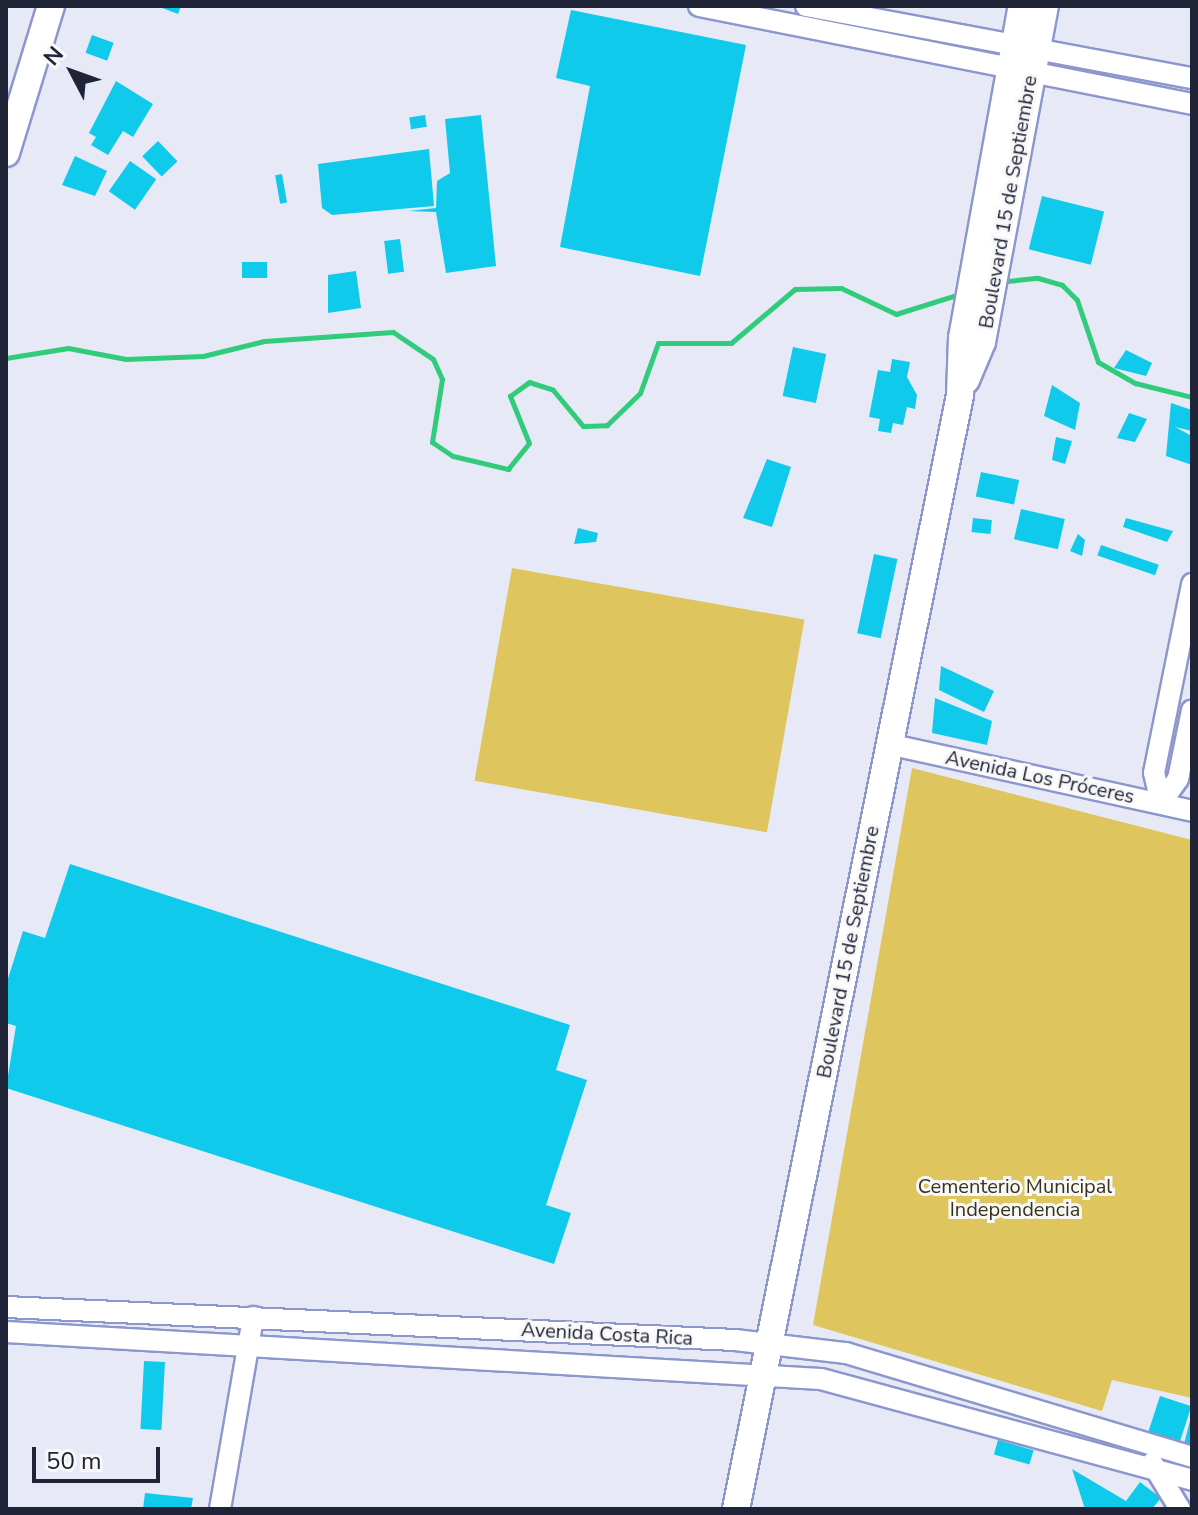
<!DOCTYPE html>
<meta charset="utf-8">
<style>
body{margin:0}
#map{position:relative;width:1198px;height:1515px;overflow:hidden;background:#e7eaf6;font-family:"Nunito Sans",sans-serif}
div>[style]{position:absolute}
.green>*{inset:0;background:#dfc55e;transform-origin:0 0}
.stream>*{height:5px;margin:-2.5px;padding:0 2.5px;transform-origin:2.5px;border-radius:2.5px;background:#31cb7c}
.building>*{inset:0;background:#10caeb;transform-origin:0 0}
.roads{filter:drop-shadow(2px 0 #8c97cc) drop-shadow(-2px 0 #8c97cc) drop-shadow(0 2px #8c97cc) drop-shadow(0 -2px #8c97cc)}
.minor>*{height:20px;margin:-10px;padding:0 10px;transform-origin:10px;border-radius:10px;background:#fff}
.tertiary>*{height:26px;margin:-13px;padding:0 13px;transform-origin:13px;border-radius:13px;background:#fff}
span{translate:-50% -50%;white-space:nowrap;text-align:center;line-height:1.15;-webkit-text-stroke:6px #f8f8f8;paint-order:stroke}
.street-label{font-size:20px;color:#202439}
.park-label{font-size:20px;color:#39331b}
.frame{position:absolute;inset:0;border:8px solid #202439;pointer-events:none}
.north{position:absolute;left:32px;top:32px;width:80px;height:80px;-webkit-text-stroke:6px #f8f8f8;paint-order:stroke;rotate:311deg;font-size:22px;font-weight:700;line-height:32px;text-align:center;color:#202439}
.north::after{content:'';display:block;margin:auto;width:28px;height:36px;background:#202439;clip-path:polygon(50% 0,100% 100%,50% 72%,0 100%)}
.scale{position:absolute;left:32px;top:1447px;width:128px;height:36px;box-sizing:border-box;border:4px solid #202439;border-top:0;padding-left:10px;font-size:24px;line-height:28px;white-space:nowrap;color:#202439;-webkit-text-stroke:6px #f8f8f8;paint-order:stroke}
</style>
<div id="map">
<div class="green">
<i style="left:512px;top:568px;width:297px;height:216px;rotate:10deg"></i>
<i style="clip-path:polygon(912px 768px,1192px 840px,1192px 1398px,1112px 1380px,1102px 1411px,813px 1325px)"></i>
</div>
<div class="stream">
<i style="left:1007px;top:281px;width:31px;rotate:-6deg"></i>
<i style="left:1038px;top:278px;width:25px;rotate:16deg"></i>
<i style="left:1062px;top:285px;width:21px;rotate:45deg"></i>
<i style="left:1077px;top:300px;width:65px;rotate:71.3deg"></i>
<i style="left:1098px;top:362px;width:43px;rotate:29.6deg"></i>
<i style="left:1135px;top:383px;width:59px;rotate:13.8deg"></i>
<i style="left:6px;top:358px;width:63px;rotate:-9.2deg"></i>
<i style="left:68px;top:348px;width:59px;rotate:10.7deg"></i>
<i style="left:126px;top:359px;width:77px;rotate:-2.2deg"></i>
<i style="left:203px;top:356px;width:63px;rotate:-13.8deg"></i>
<i style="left:264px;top:341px;width:129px;rotate:-4deg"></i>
<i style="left:393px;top:332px;width:48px;rotate:34deg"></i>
<i style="left:433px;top:359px;width:22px;rotate:66deg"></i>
<i style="left:442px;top:379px;width:64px;rotate:99deg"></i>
<i style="left:432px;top:442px;width:25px;rotate:34deg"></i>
<i style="left:453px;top:456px;width:57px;rotate:13.3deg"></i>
<i style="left:508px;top:469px;width:33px;rotate:-51deg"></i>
<i style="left:529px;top:443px;width:51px;rotate:-112deg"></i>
<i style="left:510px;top:396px;width:24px;rotate:-36deg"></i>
<i style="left:529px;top:382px;width:25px;rotate:18deg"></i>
<i style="left:553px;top:390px;width:47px;rotate:50.2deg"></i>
<i style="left:583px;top:426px;width:24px;rotate:-2deg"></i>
<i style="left:607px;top:425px;width:46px;rotate:-44.1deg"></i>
<i style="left:640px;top:393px;width:53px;rotate:-70.2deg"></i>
<i style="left:658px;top:343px;width:73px"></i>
<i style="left:731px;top:343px;width:84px;rotate:-40.2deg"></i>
<i style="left:795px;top:289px;width:46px;rotate:-1.2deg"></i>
<i style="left:841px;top:288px;width:61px;rotate:25.3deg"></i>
<i style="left:896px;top:314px;width:67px;rotate:-17.4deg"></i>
</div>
<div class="building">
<i style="clip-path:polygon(157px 6px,181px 6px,178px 14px)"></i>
<i style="clip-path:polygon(571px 10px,746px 45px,700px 276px,560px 247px,590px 86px,556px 78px)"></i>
<i style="left:92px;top:35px;width:23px;height:19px;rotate:20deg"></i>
<i style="clip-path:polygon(116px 81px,153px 104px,133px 137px,123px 131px,108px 155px,91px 145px,96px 137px,89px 133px)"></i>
<i style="left:425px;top:115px;width:12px;height:16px;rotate:81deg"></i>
<i style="clip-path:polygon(481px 115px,496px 266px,446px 273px,436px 212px,408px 211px,436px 208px,437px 181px,450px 173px,445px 119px)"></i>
<i style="left:158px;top:141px;width:28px;height:22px;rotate:46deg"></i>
<i style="clip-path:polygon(429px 149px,434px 206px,332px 215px,322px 208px,318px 164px)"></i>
<i style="clip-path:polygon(75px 156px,107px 171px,95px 196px,62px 185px)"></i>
<i style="left:130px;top:161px;width:32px;height:37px;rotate:35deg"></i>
<i style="left:282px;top:174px;width:29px;height:7px;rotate:80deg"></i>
<i style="left:1042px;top:196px;width:64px;height:55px;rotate:14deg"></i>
<i style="left:400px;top:239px;width:33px;height:16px;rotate:83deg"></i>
<i style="left:242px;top:262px;width:25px;height:16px"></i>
<i style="clip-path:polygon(356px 271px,361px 308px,328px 313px,328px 275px)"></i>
<i style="left:793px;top:347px;width:34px;height:50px;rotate:12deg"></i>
<i style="clip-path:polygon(1126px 350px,1152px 363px,1146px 376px,1114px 368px)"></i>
<i style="clip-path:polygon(892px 359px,910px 362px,907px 377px,917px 395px,915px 409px,907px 407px,903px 425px,893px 423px,891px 433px,878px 431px,880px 419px,869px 417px,878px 370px,890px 372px)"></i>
<i style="clip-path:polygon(1052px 385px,1080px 403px,1075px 430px,1044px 416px)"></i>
<i style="clip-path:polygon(1171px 403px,1192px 410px,1192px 431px,1175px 427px,1192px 436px,1192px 465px,1166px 456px)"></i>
<i style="clip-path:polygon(1129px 413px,1147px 419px,1135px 442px,1117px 438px)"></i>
<i style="clip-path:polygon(1056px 437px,1072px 441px,1065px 464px,1052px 460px)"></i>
<i style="clip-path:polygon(767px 459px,791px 467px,772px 527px,743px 518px)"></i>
<i style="left:981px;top:472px;width:39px;height:25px;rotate:12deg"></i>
<i style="left:1021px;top:509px;width:45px;height:31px;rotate:13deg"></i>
<i style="left:973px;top:518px;width:19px;height:14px;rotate:6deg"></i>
<i style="clip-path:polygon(1126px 518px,1173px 531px,1167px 542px,1123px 527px)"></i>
<i style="clip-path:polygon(578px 528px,598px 533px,596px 542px,574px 544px)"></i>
<i style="clip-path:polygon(1078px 534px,1085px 540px,1082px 556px,1070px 551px)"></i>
<i style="left:1101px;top:545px;width:61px;height:11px;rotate:19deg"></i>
<i style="left:874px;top:554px;width:24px;height:81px;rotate:12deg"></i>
<i style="clip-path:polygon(941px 666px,994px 691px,984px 712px,939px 690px)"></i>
<i style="clip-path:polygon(935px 698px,992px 721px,987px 745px,932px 733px)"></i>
<i style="clip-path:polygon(70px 864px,570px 1025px,556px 1070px,587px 1080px,546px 1205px,571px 1213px,554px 1264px,6px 1088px,16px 1026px,6px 1023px,6px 985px,23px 931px,45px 938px)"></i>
<i style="left:144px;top:1361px;width:21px;height:68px;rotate:3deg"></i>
<i style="left:1160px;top:1396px;width:33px;height:40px;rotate:18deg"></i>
<i style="clip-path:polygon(1191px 1417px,1192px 1417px,1192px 1446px,1184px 1444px)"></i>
<i style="left:998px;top:1440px;width:37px;height:15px;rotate:16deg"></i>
<i style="clip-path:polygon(1072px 1469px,1126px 1501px,1140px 1482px,1161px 1498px,1152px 1509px,1085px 1509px)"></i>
<i style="clip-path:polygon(145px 1493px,193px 1498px,191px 1509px,143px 1509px)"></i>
</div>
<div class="roads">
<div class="minor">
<i style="left:699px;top:6px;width:503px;rotate:11.24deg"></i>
<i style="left:806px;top:6px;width:393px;rotate:10.6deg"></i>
<i style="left:888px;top:744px;width:311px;rotate:12.4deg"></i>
<i style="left:1161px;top:803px;width:31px;rotate:-103deg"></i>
<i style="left:1154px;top:773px;width:193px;rotate:-78.6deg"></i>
<i style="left:1161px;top:803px;width:29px;rotate:-55deg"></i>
<i style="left:1178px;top:779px;width:70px;rotate:-78.5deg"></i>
<i style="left:6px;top:1307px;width:730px;rotate:2.59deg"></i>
<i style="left:735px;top:1340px;width:112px;rotate:6.7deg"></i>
<i style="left:846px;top:1353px;width:361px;rotate:16.7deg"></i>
<i style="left:6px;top:1332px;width:816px;rotate:3.3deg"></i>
<i style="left:821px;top:1379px;width:385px;rotate:15.2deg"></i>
<i style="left:1152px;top:1463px;width:54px;rotate:58.7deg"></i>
<i style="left:220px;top:1509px;width:195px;rotate:-80.2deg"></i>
</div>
<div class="tertiary">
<i style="left:6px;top:153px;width:154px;rotate:-73deg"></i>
<i style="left:966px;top:380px;width:41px;rotate:-67.2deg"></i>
<i style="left:982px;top:342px;width:342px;rotate:-79.4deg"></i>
<i style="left:736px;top:1509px;width:1136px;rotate:-78.63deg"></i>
<i style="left:960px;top:395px;width:57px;rotate:-88deg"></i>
<i style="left:962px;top:338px;width:337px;rotate:-79.8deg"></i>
</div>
</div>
<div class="street-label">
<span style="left:1008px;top:202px;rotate:-80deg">Boulevard 15 de Septiembre</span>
<span style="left:1040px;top:777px;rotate:12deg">Avenida Los Próceres</span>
<span style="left:848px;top:952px;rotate:-79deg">Boulevard 15 de Septiembre</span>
<span style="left:607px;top:1334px;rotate:3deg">Avenida Costa Rica</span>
</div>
<div class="park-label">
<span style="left:1015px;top:1198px">Cementerio Municipal<br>Independencia</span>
</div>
<div class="frame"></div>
<div class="north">N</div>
<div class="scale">50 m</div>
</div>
